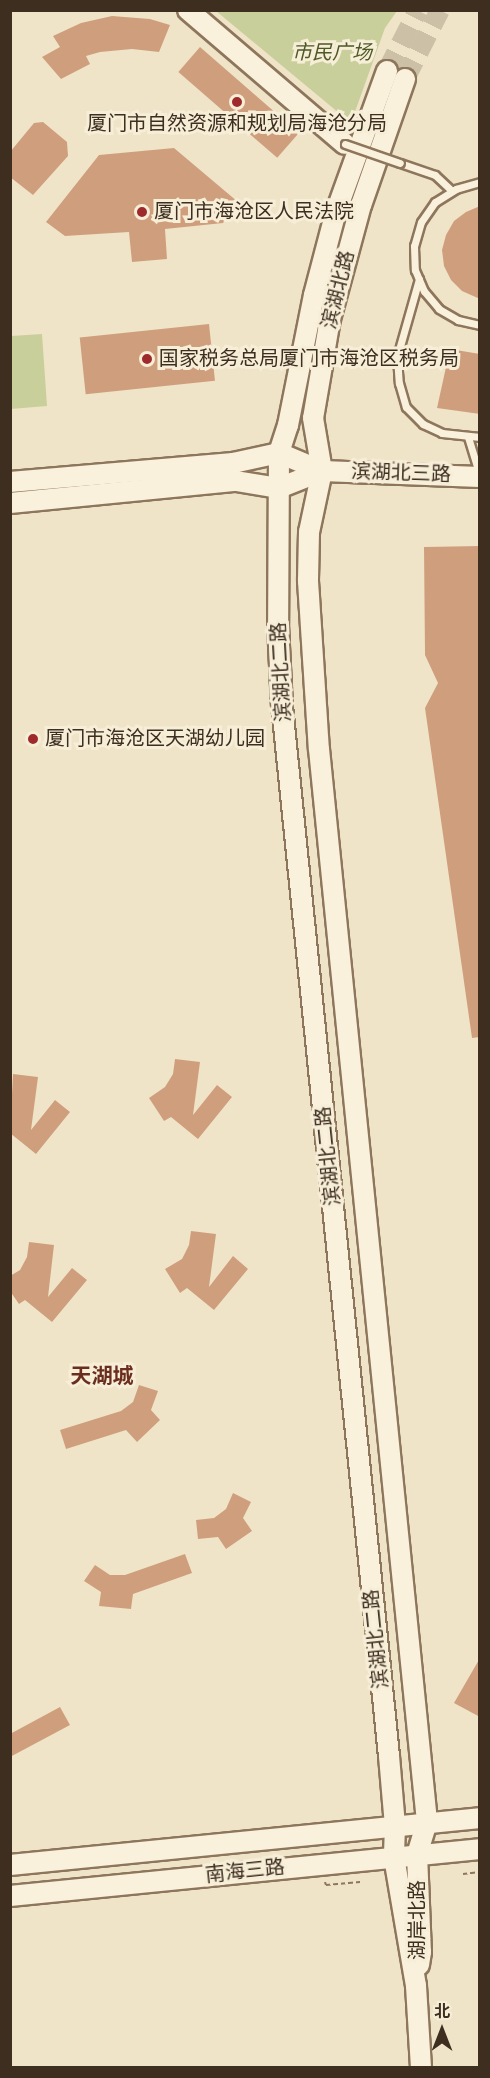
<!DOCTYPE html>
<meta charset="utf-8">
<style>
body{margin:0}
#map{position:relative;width:490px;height:2078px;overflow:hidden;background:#f0e4c8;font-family:Spectral,"Noto Sans SC",serif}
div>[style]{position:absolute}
.green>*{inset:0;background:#c9cf9b}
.building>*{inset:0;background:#cf9f7d;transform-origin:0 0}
.secondary-tunnel>*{height:20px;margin-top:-10px;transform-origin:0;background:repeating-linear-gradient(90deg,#ccc0a6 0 20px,transparent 0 30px)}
.path>*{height:2px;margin-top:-1px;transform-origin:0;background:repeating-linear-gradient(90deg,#8d765c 0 4.5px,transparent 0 7.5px)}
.roads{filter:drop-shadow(2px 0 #8d765c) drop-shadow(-2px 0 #8d765c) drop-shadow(0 2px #8d765c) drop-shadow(0 -2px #8d765c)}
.lane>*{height:7px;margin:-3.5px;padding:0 3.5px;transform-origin:3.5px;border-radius:3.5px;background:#faf1dc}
.secondary>*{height:20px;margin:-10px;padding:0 10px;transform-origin:10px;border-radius:10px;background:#faf1dc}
.bridges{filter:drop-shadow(2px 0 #8d765c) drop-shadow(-2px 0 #8d765c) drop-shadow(0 2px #8d765c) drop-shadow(0 -2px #8d765c)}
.lane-bridge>*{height:7px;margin:-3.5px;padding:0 3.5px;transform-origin:3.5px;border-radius:3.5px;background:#faf1dc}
.dots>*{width:16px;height:16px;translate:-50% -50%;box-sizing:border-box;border:3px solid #f7eed8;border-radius:50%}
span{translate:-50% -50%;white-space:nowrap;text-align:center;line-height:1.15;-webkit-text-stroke:6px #f7eed8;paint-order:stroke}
.park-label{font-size:20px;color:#4d5a26;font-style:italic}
.poi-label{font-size:20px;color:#3d2e20}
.left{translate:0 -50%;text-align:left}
.street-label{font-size:20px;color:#3d2e20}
.neighbourhood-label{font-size:21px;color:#6b2e1e;font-weight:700}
.frame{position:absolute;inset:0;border:12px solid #3d2e20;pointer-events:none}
.north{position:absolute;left:412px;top:2000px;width:60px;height:60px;-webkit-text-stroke:4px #f7eed8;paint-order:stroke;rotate:0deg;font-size:16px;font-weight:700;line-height:24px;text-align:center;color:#3d2e20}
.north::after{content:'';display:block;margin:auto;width:21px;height:27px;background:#3d2e20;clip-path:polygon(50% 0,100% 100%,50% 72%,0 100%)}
</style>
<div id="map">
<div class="green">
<i style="clip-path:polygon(216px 11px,397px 11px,385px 28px,351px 123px)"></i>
<i style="clip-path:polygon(42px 334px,47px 406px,11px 409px,11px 336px)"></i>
</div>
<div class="building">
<i style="clip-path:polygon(112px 16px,150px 19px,170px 25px,159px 52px,132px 49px,100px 52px,86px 56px,90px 64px,61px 79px,42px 57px,60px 47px,53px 36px,81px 23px)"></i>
<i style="left:200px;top:47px;width:131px;height:33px;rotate:41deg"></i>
<i style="clip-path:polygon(43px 122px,67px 142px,68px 156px,33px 195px,10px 177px,10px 152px,34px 123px)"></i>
<i style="clip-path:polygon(174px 148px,238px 202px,223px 223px,165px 229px,167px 259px,132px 262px,129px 232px,65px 236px,46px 222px,99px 155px)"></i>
<i style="clip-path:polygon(480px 206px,480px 299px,462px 291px,451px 280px,444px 266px,442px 250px,446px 235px,454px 221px,466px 212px)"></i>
<i style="left:209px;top:324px;width:57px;height:130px;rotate:84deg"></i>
<i style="clip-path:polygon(450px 349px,480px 354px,480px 414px,437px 408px)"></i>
<i style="clip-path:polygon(480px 546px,480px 1037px,472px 1038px,425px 708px,438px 683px,425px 655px,424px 547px)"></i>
<i style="clip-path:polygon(175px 1059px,200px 1062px,193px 1115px,217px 1085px,232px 1097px,198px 1139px,171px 1117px,164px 1121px,149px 1098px,165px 1087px,173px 1074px)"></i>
<i style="clip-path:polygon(13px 1074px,38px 1077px,31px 1130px,55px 1100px,70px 1112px,36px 1154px,10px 1133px)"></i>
<i style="clip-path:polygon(191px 1231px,216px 1234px,209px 1287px,233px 1256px,248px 1269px,214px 1310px,187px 1288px,180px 1293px,165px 1269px,182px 1259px,189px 1245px)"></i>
<i style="clip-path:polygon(29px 1242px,54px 1245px,48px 1297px,72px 1268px,87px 1280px,52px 1322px,25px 1300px,19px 1304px,10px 1291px,10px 1276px,20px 1270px,27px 1257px)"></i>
<i style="clip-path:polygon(139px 1385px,158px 1391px,151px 1410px,160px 1420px,137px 1442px,126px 1430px,66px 1449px,60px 1430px,121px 1411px,133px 1402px)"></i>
<i style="clip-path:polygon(233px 1493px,251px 1502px,243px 1518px,252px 1531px,226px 1549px,218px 1537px,198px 1539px,196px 1520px,214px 1518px,226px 1509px)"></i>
<i style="clip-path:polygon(185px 1554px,192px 1573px,133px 1594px,131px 1609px,99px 1606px,101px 1592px,84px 1581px,95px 1565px,110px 1575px,125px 1575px)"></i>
<i style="clip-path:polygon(480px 1658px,480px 1717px,454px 1703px)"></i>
<i style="clip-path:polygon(60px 1707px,70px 1725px,10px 1757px,10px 1734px)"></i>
</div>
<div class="secondary-tunnel">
<i style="left:387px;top:71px;width:68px;rotate:-63.1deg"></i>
<i style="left:405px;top:79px;width:77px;rotate:-63.1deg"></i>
</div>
<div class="path">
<i style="left:463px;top:1874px;width:17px;rotate:-7deg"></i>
<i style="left:325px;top:1882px;width:3px;rotate:72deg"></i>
<i style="left:326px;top:1885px;width:37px;rotate:-5deg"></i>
</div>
<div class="roads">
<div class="lane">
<i style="left:400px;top:163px;width:37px;rotate:19deg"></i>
<i style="left:435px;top:175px;width:23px;rotate:43deg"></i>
<i style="left:480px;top:182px;width:25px;rotate:164deg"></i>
<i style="left:456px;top:189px;width:25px;rotate:148deg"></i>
<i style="left:435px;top:202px;width:24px;rotate:125deg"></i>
<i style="left:421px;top:222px;width:25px;rotate:106deg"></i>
<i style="left:414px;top:246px;width:24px;rotate:88deg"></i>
<i style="left:415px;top:270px;width:23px;rotate:67deg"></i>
<i style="left:424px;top:291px;width:23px;rotate:50deg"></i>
<i style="left:439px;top:309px;width:22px;rotate:30deg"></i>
<i style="left:458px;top:320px;width:23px;rotate:13deg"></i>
<i style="left:419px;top:279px;width:81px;rotate:105.8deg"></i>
<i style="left:397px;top:357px;width:26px;rotate:86deg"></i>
<i style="left:399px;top:383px;width:25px;rotate:74deg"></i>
<i style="left:406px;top:407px;width:24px;rotate:45deg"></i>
<i style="left:423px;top:424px;width:21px;rotate:25deg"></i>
<i style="left:442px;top:433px;width:38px;rotate:6deg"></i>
<i style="left:468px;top:437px;width:39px;rotate:73deg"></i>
</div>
<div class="secondary">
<i style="left:188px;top:10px;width:206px;rotate:40.5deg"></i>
<i style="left:387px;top:71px;width:153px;rotate:109.9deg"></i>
<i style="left:335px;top:215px;width:83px;rotate:104.7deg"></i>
<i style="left:314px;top:295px;width:133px;rotate:101.3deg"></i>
<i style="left:288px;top:425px;width:29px;rotate:108deg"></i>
<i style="left:279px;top:453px;width:172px;rotate:90.3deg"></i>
<i style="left:278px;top:625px;width:81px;rotate:87.2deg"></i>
<i style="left:282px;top:706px;width:1055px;rotate:84.18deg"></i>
<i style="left:389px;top:1756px;width:70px;rotate:85.1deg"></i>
<i style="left:395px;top:1826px;width:31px;rotate:92deg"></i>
<i style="left:394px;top:1857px;width:131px;rotate:80.3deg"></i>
<i style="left:416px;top:1986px;width:82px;rotate:86.5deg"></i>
<i style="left:405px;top:79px;width:133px;rotate:109.2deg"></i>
<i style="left:361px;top:205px;width:118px;rotate:105.2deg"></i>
<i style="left:330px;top:319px;width:100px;rotate:99.7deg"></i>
<i style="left:313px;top:418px;width:54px;rotate:80.4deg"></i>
<i style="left:322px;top:471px;width:62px;rotate:102deg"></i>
<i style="left:309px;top:532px;width:49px;rotate:91.2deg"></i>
<i style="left:308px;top:581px;width:168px;rotate:86.3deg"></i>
<i style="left:319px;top:749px;width:1078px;rotate:84.25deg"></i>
<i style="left:427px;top:1822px;width:34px;rotate:107deg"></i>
<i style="left:417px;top:1854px;width:98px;rotate:87.7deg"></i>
<i style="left:421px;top:1952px;width:13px;rotate:99deg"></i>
<i style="left:10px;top:482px;width:224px;rotate:-4.9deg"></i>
<i style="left:233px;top:463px;width:47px;rotate:-12.3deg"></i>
<i style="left:279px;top:453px;width:47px;rotate:22.7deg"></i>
<i style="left:322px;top:471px;width:158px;rotate:2.2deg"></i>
<i style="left:10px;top:503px;width:227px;rotate:-5.6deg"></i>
<i style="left:236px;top:481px;width:44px;rotate:9.2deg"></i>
<i style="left:279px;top:488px;width:46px;rotate:-21.6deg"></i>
<i style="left:10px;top:1865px;width:472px;rotate:-5.7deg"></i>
<i style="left:10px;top:1896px;width:472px;rotate:-5.7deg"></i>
</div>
</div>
<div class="bridges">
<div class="lane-bridge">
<i style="left:345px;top:144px;width:58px;rotate:19.1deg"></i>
</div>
</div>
<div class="dots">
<i style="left:237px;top:102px;background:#9e2a2b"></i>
<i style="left:142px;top:212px;background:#9e2a2b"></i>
<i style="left:147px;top:359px;background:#9e2a2b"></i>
<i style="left:33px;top:739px;background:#9e2a2b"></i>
</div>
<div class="park-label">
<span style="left:332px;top:53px">市民广场</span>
</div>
<div class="poi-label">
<span style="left:237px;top:124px">厦门市自然资源和规划局海沧分局</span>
<span class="left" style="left:154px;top:212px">厦门市海沧区人民法院</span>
<span class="left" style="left:159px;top:359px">国家税务总局厦门市海沧区税务局</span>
<span class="left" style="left:45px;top:739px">厦门市海沧区天湖幼儿园</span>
</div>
<div class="street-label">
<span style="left:339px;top:290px;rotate:-76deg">滨湖北路</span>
<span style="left:401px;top:474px;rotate:2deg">滨湖北三路</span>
<span style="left:282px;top:672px;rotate:-93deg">滨湖北二路</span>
<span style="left:329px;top:1156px;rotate:-96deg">滨湖北二路</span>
<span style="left:377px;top:1639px;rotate:-96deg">滨湖北二路</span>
<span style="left:245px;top:1872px;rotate:-6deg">南海三路</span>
<span style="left:418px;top:1920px;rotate:-90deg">湖岸北路</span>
</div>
<div class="neighbourhood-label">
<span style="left:102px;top:1377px">天湖城</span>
</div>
<div class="frame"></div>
<div class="north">北</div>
</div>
